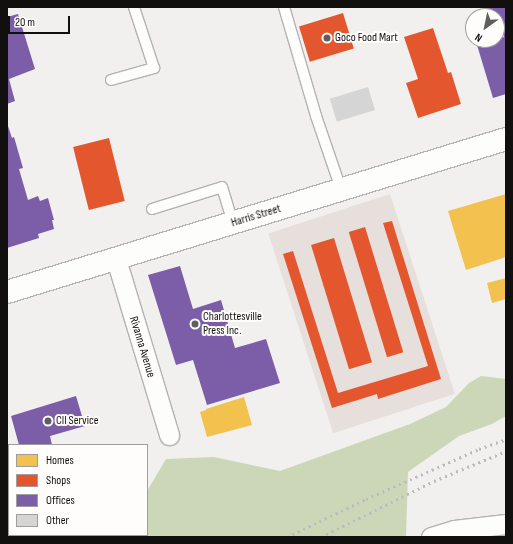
<!DOCTYPE html>
<style>
body{margin:0}
#map{position:relative;width:513px;height:544px;overflow:hidden;background:#f2f0ee;font-family:"Sofia Sans Condensed",sans-serif}
div>[style]{position:absolute}
.built>*{inset:0;background:#e6dfdb;transform-origin:0 0}
.forest>*{inset:0;background:#ccd7b8}
.homes>*{inset:0;background:#f2c14e}
.shops>*{inset:0;background:#e4572e;transform-origin:0 0}
.offices>*{inset:0;background:#7b5ea7}
.building>*{inset:0;background:#d6d5d5;transform-origin:0 0}
.roads{filter:drop-shadow(1px 0 #b4b2b2) drop-shadow(-1px 0 #b4b2b2) drop-shadow(0 1px #b4b2b2) drop-shadow(0 -1px #b4b2b2)}
.service>*{height:10px;margin:-5px;padding:0 5px;transform-origin:5px;border-radius:5px;background:#fdfdfc}
.minor>*{height:19px;margin:-9.5px;padding:0 9.5px;transform-origin:9.5px;border-radius:9.5px;background:#fdfdfc}
.tertiary>*{height:22px;margin:-11px;padding:0 11px;transform-origin:11px;border-radius:11px;background:#fdfdfc}
.rail>*{height:3px;margin-top:-1.5px;transform-origin:0;background:repeating-linear-gradient(90deg,#bcbaba 0 2px,transparent 0 6px)}
.dots>*{width:11px;height:11px;translate:-50% -50%;box-sizing:border-box;border:2px solid #fffdfc;border-radius:50%}
span{translate:-50% -50%;white-space:nowrap;text-align:center;line-height:1.15;-webkit-text-stroke:4px #fffdfc;paint-order:stroke}
.poi-label{font-size:12px;color:#11100f}
.left{translate:0 -50%;text-align:left}
.street-label{font-size:12px;color:#11100f}
.frame{position:absolute;inset:0;border:8px solid #11100f;pointer-events:none}
.legend{position:absolute;left:8px;top:444px;width:140px;height:92px;box-sizing:border-box;background:#fffdfc;border:1px solid #a09e9d;margin:0;padding:5px 7px;list-style:none;font-size:12px;color:#11100f}
.legend li{display:flex;align-items:center;gap:8px;height:20px}
.legend b{width:20px;border:1px solid #a09e9d}
.north{position:absolute;left:465px;top:8px;width:40px;height:40px;box-sizing:border-box;background:#fffdfc;border:1px solid #a09e9d;border-radius:50%;rotate:213deg;font-size:11px;font-weight:700;line-height:16px;text-align:center;color:#11100f}
.north::after{content:'';display:block;margin:auto;width:14px;height:18px;background:#605e5d;clip-path:polygon(50% 0,100% 100%,50% 72%,0 100%)}
.scale{position:absolute;left:8px;top:16px;width:62px;height:18px;box-sizing:border-box;border:2px solid #11100f;border-top:0;padding-left:5px;font-size:12px;line-height:14px;white-space:nowrap;color:#11100f;-webkit-text-stroke:3px #fffdfc;paint-order:stroke}
</style>
<div id="map">
<div class="built">
<i style="left:390px;top:194px;width:210px;height:128px;rotate:72deg"></i>
</div>
<div class="forest">
<i style="clip-path:polygon(481px 376px,506px 379px,506px 416px,492px 424px,459px 436px,408px 472px,406px 537px,113px 537px,115px 535px,147px 535px,147px 491px,166px 459px,214px 457px,280px 471px,410px 424px,446px 407px,469px 383px)"></i>
</div>
<div class="homes">
<i style="clip-path:polygon(506px 194px,506px 257px,466px 270px,448px 211px)"></i>
<i style="clip-path:polygon(506px 278px,506px 299px,492px 303px,487px 283px)"></i>
<i style="clip-path:polygon(244px 397px,252px 425px,207px 437px,200px 412px,206px 410px,206px 409px)"></i>
</div>
<div class="shops">
<i style="left:343px;top:13px;width:37px;height:46px;rotate:73deg"></i>
<i style="clip-path:polygon(433px 28px,448px 73px,451px 72px,461px 104px,418px 118px,406px 83px,418px 79px,404px 37px)"></i>
<i style="left:109px;top:138px;width:65px;height:37px;rotate:76deg"></i>
<i style="clip-path:polygon(392px 221px,441px 379px,378px 399px,377px 394px,332px 408px,283px 254px,293px 251px,338px 393px,428px 366px,383px 223px)"></i>
<i style="left:365px;top:227px;width:131px;height:17px;rotate:73deg"></i>
<i style="left:334px;top:238px;width:130px;height:24px;rotate:73deg"></i>
</div>
<div class="offices">
<i style="clip-path:polygon(485px 7px,506px 7px,506px 94px,493px 98px,477px 45px,504px 37px,502px 29px,497px 31px,497px 16px,488px 16px)"></i>
<i style="clip-path:polygon(18px 14px,35px 69px,9px 79px,15px 101px,7px 104px,7px 17px)"></i>
<i style="clip-path:polygon(7px 123px,12px 138px,14px 137px,23px 168px,19px 169px,28px 200px,38px 196px,40px 201px,48px 198px,54px 220px,52px 220px,54px 229px,38px 234px,39px 238px,7px 248px)"></i>
<i style="clip-path:polygon(180px 266px,193px 309px,221px 300px,235px 348px,266px 339px,280px 383px,207px 405px,193px 360px,176px 365px,148px 275px)"></i>
<i style="clip-path:polygon(76px 396px,85px 426px,50px 436px,52px 445px,19px 445px,11px 416px)"></i>
</div>
<div class="building">
<i style="left:368px;top:87px;width:24px;height:40px;rotate:73deg"></i>
</div>
<div class="roads">
<div class="service">
<i style="left:284px;top:7px;width:114px;rotate:73.6deg"></i>
<i style="left:316px;top:116px;width:77px;rotate:71.1deg"></i>
<i style="left:111px;top:80px;width:45px;rotate:-15.6deg"></i>
<i style="left:154px;top:68px;width:64px;rotate:-108.2deg"></i>
<i style="left:152px;top:209px;width:73px;rotate:-17.4deg"></i>
<i style="left:222px;top:187px;width:38px;rotate:73deg"></i>
</div>
<div class="minor">
<i style="left:116px;top:259px;width:184px;rotate:73.2deg"></i>
<i style="left:431px;top:537px;width:24px;rotate:-17deg"></i>
<i style="left:454px;top:530px;width:52px;rotate:-6.6deg"></i>
</div>
<div class="tertiary">
<i style="left:7px;top:292px;width:522px;rotate:-17.05deg"></i>
</div>
</div>
<div class="rail">
<i style="left:287px;top:537px;width:88px;rotate:-25.7deg"></i>
<i style="left:366px;top:499px;width:124px;rotate:-23.9deg"></i>
<i style="left:479px;top:449px;width:29px;rotate:-20deg"></i>
<i style="left:321px;top:537px;width:126px;rotate:-26.4deg"></i>
<i style="left:434px;top:481px;width:78px;rotate:-22.6deg"></i>
</div>
<div class="dots">
<i style="left:327px;top:38px;background:#605e5d"></i>
<i style="left:195px;top:324px;background:#605e5d"></i>
<i style="left:48px;top:421px;background:#605e5d"></i>
</div>
<div class="poi-label">
<span class="left" style="left:335px;top:38px">Goco Food Mart</span>
<span class="left" style="left:203px;top:324px">Charlottesville<br>Press Inc.</span>
<span class="left" style="left:56px;top:421px">CII Service</span>
</div>
<div class="street-label">
<span style="left:256px;top:216px;rotate:-17deg">Harris Street</span>
<span style="left:142px;top:347px;rotate:73deg">Rivanna Avenue</span>
</div>
<div class="frame"></div>
<ul class="legend">
<li><b style="height:11px;background:#f2c14e"></b>Homes</li>
<li><b style="height:11px;background:#e4572e"></b>Shops</li>
<li><b style="height:11px;background:#7b5ea7"></b>Offices</li>
<li><b style="height:11px;background:#d6d5d5"></b>Other</li>
</ul>
<div class="north">N</div>
<div class="scale">20 m</div>
</div>
